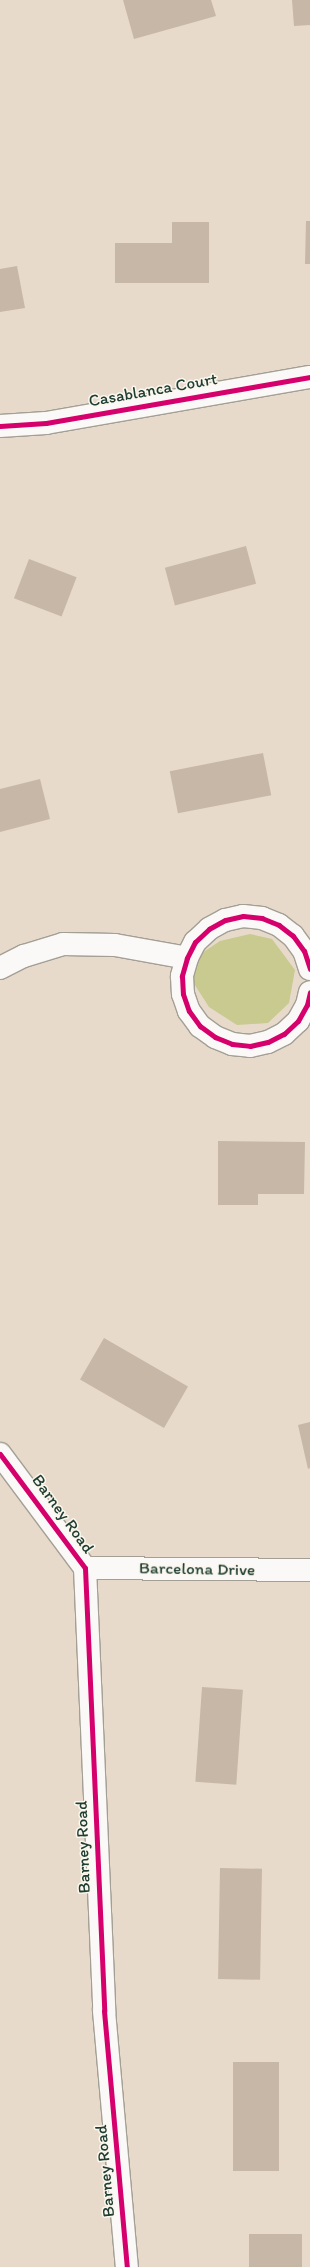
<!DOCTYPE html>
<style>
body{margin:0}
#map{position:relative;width:310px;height:2267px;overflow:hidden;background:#e7dacb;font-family:Itim,sans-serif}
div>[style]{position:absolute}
.green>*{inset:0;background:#c8ca8f}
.building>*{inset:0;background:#c7b7a6;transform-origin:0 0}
.roads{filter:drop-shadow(1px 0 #a39f95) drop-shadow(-1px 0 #a39f95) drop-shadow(0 1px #a39f95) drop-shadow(0 -1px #a39f95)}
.minor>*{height:22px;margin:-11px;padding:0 11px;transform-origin:11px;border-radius:11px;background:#fbf9f7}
.cycleway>*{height:5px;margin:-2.5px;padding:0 2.5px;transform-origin:2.5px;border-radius:2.5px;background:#d6006c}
span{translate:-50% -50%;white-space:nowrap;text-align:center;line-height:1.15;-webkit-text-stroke:3px #fbf7ec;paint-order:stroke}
.street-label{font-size:17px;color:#1f3d34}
</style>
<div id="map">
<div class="green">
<i style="clip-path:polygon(250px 934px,272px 939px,295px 970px,289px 1003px,268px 1023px,237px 1025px,209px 1007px,191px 979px,196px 957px,220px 941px)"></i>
</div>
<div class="building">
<i style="clip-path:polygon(123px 0,211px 0,216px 16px,134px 39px)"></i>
<i style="clip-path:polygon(292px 0,310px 0,310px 25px,294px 26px)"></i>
<i style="clip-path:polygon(306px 221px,310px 221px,310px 264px,305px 264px)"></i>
<i style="clip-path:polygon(172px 222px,209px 222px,209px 283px,115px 283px,115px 243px,172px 243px)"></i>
<i style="clip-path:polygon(17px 266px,25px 308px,0 312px,0 269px)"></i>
<i style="left:246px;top:546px;width:39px;height:84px;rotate:75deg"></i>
<i style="left:29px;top:559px;width:51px;height:42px;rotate:21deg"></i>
<i style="left:263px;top:753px;width:43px;height:95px;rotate:79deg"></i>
<i style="clip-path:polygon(40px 779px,50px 819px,0 832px,0 789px)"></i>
<i style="clip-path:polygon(218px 1141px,305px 1142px,304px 1194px,258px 1194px,258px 1205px,218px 1205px)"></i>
<i style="left:104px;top:1338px;width:97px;height:48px;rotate:30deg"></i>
<i style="clip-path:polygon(310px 1422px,310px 1468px,308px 1469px,298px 1425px)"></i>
<i style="left:202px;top:1687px;width:41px;height:95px;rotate:4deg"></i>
<i style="left:220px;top:1868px;width:42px;height:111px;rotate:1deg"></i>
<i style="left:233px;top:2062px;width:46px;height:109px"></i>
<i style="left:302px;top:2234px;width:33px;height:53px;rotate:90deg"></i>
</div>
<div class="roads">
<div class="minor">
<i style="left:0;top:426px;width:46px;rotate:-3.7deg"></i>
<i style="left:46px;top:423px;width:268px;rotate:-9.9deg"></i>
<i style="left:0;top:968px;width:27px;rotate:-27deg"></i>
<i style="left:24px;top:956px;width:41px;rotate:-17.1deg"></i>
<i style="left:63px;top:944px;width:52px;rotate:1.1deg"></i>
<i style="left:115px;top:945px;width:73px;rotate:10.2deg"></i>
<i style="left:310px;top:969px;width:19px;rotate:-108deg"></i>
<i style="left:304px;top:951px;width:19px;rotate:-126deg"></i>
<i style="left:293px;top:936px;width:18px;rotate:-142deg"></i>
<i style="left:279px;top:925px;width:18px;rotate:-158deg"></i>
<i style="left:262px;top:918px;width:19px;rotate:-174deg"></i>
<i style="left:243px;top:916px;width:18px;rotate:167deg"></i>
<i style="left:225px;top:920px;width:18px;rotate:151deg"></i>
<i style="left:209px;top:929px;width:19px;rotate:137deg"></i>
<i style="left:195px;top:942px;width:18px;rotate:117deg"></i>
<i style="left:187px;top:958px;width:19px;rotate:106deg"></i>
<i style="left:182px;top:976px;width:18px;rotate:87deg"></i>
<i style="left:183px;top:994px;width:18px;rotate:71deg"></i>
<i style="left:189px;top:1011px;width:19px;rotate:54deg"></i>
<i style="left:200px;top:1026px;width:19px;rotate:36deg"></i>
<i style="left:215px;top:1037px;width:18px;rotate:22deg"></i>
<i style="left:232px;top:1044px;width:18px;rotate:6deg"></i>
<i style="left:250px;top:1046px;width:18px;rotate:-13deg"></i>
<i style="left:268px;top:1042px;width:18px;rotate:-27deg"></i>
<i style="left:284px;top:1034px;width:19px;rotate:-43deg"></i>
<i style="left:298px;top:1021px;width:18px;rotate:-61deg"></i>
<i style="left:307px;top:1005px;width:13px;rotate:-77deg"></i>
<i style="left:0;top:1454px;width:142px;rotate:53.3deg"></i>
<i style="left:85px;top:1568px;width:443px;rotate:87.5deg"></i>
<i style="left:104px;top:2011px;width:257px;rotate:84.9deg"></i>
<i style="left:85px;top:1568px;width:225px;rotate:0.5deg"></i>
</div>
</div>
<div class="cycleway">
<i style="left:0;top:426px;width:46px;rotate:-3.7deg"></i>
<i style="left:46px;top:423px;width:268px;rotate:-9.9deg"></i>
<i style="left:310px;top:969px;width:19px;rotate:-108deg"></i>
<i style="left:304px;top:951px;width:19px;rotate:-126deg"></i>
<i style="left:293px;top:936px;width:18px;rotate:-142deg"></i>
<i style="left:279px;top:925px;width:18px;rotate:-158deg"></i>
<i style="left:262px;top:918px;width:19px;rotate:-174deg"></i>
<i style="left:243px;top:916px;width:18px;rotate:167deg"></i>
<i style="left:225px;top:920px;width:18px;rotate:151deg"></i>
<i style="left:209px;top:929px;width:19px;rotate:137deg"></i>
<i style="left:195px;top:942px;width:18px;rotate:117deg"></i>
<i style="left:187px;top:958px;width:19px;rotate:106deg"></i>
<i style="left:182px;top:976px;width:18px;rotate:87deg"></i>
<i style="left:183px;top:994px;width:18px;rotate:71deg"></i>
<i style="left:189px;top:1011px;width:19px;rotate:54deg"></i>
<i style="left:200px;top:1026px;width:19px;rotate:36deg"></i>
<i style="left:215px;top:1037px;width:18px;rotate:22deg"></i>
<i style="left:232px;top:1044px;width:18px;rotate:6deg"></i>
<i style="left:250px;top:1046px;width:18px;rotate:-13deg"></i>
<i style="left:268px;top:1042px;width:18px;rotate:-27deg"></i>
<i style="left:284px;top:1034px;width:19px;rotate:-43deg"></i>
<i style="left:298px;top:1021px;width:18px;rotate:-61deg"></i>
<i style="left:307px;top:1005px;width:13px;rotate:-77deg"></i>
<i style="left:0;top:1454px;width:142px;rotate:53.3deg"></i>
<i style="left:85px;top:1568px;width:443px;rotate:87.5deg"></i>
<i style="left:104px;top:2011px;width:257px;rotate:84.9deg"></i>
</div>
<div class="street-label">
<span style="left:153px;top:390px;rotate:-10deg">Casablanca Court</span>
<span style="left:63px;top:1514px;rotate:54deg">Barney Road</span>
<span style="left:197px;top:1569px;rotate:1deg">Barcelona Drive</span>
<span style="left:83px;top:1847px;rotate:-92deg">Barney Road</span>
<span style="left:105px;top:2171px;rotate:-95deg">Barney Road</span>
</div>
</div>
